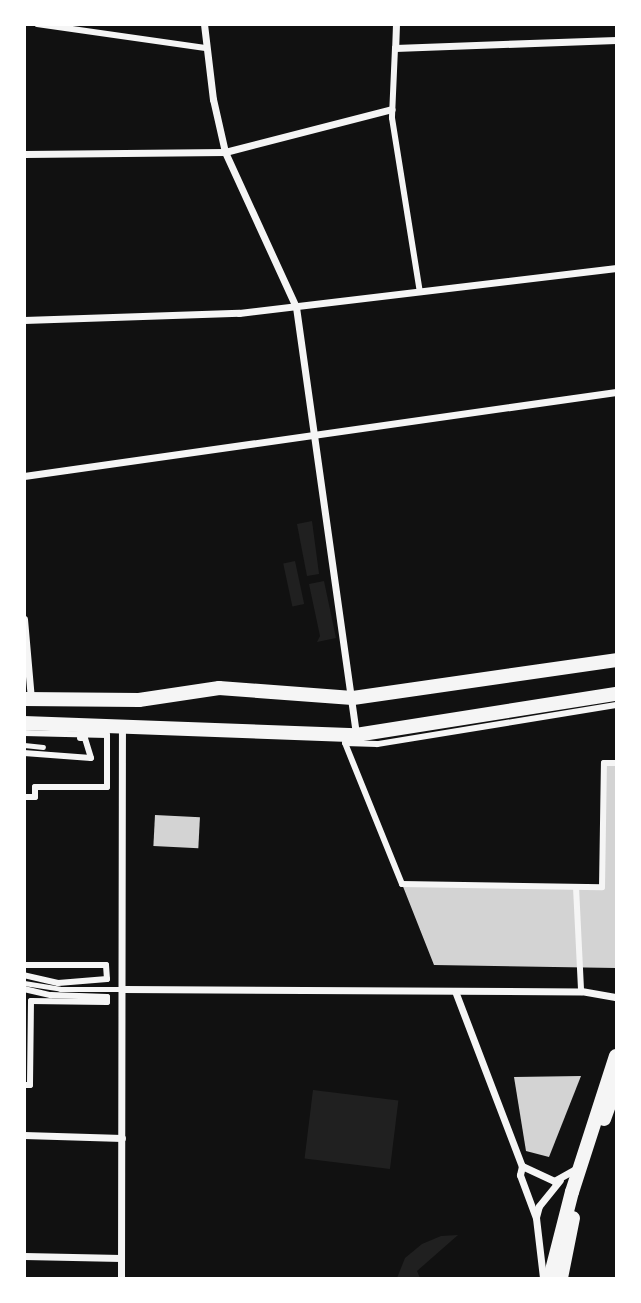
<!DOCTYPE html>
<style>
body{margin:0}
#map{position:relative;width:641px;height:1303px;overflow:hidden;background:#111;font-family:Montserrat,sans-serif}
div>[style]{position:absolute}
.green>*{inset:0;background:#202020;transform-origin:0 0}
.building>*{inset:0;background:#d3d3d3;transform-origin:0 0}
.service>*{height:5px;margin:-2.5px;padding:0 2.5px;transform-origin:2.5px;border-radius:2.5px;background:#f5f5f5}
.pedestrian>*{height:6px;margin:-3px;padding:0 3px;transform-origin:3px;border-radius:3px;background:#f5f5f5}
.minor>*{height:7px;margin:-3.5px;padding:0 3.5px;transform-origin:3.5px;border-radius:3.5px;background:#f5f5f5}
.secondary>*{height:14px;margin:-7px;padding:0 7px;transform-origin:7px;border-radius:7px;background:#f5f5f5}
span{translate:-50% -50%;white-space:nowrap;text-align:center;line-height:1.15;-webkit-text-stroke:5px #fff;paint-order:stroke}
.frame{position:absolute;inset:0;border:26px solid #fff;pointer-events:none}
</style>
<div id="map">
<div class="green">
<i style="clip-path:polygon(312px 521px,319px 574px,307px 576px,297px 524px)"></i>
<i style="left:295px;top:561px;width:44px;height:12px;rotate:78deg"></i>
<i style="clip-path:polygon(324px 581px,336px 638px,317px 642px,320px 636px,309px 584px)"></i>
<i style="left:313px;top:1090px;width:86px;height:69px;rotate:7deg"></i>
<i style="clip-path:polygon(458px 1235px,417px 1271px,420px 1278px,397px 1278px,405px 1258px,422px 1244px,441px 1236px)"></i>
</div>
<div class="building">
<i style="clip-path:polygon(604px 763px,616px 763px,616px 968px,434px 965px,402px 884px,602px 887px)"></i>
<i style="left:155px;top:815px;width:45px;height:31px;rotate:3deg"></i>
<i style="clip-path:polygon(581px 1076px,549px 1157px,526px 1151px,514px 1077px)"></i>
</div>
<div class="service">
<i style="left:24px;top:745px;width:19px;rotate:6deg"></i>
<i style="left:24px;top:983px;width:36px;rotate:9deg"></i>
<i style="left:60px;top:989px;width:62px"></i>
</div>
<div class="pedestrian">
<i style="left:37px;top:24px;width:170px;rotate:8.1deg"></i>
<i style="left:395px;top:48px;width:70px;rotate:92.5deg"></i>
<i style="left:392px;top:118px;width:176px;rotate:80.9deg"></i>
<i style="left:616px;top:705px;width:242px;rotate:170.7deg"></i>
<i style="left:377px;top:744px;width:32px;rotate:-178deg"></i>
<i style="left:345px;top:743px;width:152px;rotate:68deg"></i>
<i style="left:402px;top:884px;width:200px;rotate:0.9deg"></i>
<i style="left:602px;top:887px;width:124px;rotate:-89.1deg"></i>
<i style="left:604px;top:763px;width:12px"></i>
<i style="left:24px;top:733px;width:83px;rotate:1.4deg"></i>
<i style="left:107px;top:735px;width:52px;rotate:90deg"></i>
<i style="left:107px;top:787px;width:72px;rotate:180deg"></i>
<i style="left:35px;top:787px;width:10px;rotate:90deg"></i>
<i style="left:35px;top:797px;width:11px;rotate:180deg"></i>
<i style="left:24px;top:753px;width:67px;rotate:4.3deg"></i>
<i style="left:91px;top:758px;width:21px;rotate:-107deg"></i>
<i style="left:85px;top:738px;width:5px;rotate:180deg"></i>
<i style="left:576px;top:887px;width:104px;rotate:87.2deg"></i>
<i style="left:24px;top:965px;width:82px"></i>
<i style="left:106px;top:965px;width:14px;rotate:86deg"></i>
<i style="left:107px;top:979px;width:49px;rotate:175.3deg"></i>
<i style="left:58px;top:983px;width:35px;rotate:-167deg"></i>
<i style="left:24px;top:989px;width:28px;rotate:13deg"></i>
<i style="left:51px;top:995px;width:56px;rotate:2deg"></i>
<i style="left:107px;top:997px;width:5px;rotate:90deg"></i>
<i style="left:107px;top:1002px;width:76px;rotate:-179.2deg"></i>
<i style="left:31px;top:1001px;width:84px;rotate:90.7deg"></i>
<i style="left:30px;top:1085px;width:6px;rotate:180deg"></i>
</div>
<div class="minor">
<i style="left:204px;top:24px;width:76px;rotate:83.2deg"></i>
<i style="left:213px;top:99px;width:54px;rotate:77.2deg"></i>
<i style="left:225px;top:152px;width:170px;rotate:65.4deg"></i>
<i style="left:296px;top:307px;width:432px;rotate:82deg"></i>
<i style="left:396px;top:24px;width:24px;rotate:92deg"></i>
<i style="left:395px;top:48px;width:221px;rotate:-2.1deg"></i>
<i style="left:24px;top:154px;width:201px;rotate:-0.6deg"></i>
<i style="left:225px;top:152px;width:172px;rotate:-14.4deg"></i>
<i style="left:24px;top:320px;width:215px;rotate:-1.9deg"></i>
<i style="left:239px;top:313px;width:380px;rotate:-6.8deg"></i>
<i style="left:24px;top:476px;width:598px;rotate:-8.08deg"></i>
<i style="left:24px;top:619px;width:80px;rotate:85deg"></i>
<i style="left:123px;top:989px;width:458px;rotate:0.3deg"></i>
<i style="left:581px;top:991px;width:36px;rotate:10deg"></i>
<i style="left:455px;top:991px;width:187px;rotate:69.1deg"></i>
<i style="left:522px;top:1166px;width:9px;rotate:103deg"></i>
<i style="left:520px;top:1175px;width:46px;rotate:69.6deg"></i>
<i style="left:536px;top:1218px;width:60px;rotate:83.3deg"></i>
<i style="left:24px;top:1135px;width:98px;rotate:1.8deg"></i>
<i style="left:522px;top:1166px;width:35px;rotate:25deg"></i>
<i style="left:554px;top:1181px;width:25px;rotate:-29deg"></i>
<i style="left:536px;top:1217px;width:11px;rotate:-75deg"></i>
<i style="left:539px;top:1206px;width:33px;rotate:-51deg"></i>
<i style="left:24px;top:1256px;width:97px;rotate:1.2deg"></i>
<i style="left:121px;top:1278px;width:552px;rotate:-89.9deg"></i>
</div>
<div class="secondary">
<i style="left:24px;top:699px;width:115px;rotate:0.5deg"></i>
<i style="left:139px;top:700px;width:81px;rotate:-8.5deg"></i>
<i style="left:219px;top:688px;width:134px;rotate:4.3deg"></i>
<i style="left:353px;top:698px;width:266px;rotate:-8.2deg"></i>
<i style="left:24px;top:723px;width:332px;rotate:2.1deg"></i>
<i style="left:356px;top:735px;width:263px;rotate:-9deg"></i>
<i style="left:604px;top:1119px;width:35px;rotate:-70deg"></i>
<i style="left:550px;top:1278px;width:89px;rotate:-75.7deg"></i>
<i style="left:572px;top:1192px;width:143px;rotate:-72.1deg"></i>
<i style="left:561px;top:1278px;width:61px;rotate:-78.7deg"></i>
</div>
<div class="frame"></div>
</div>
